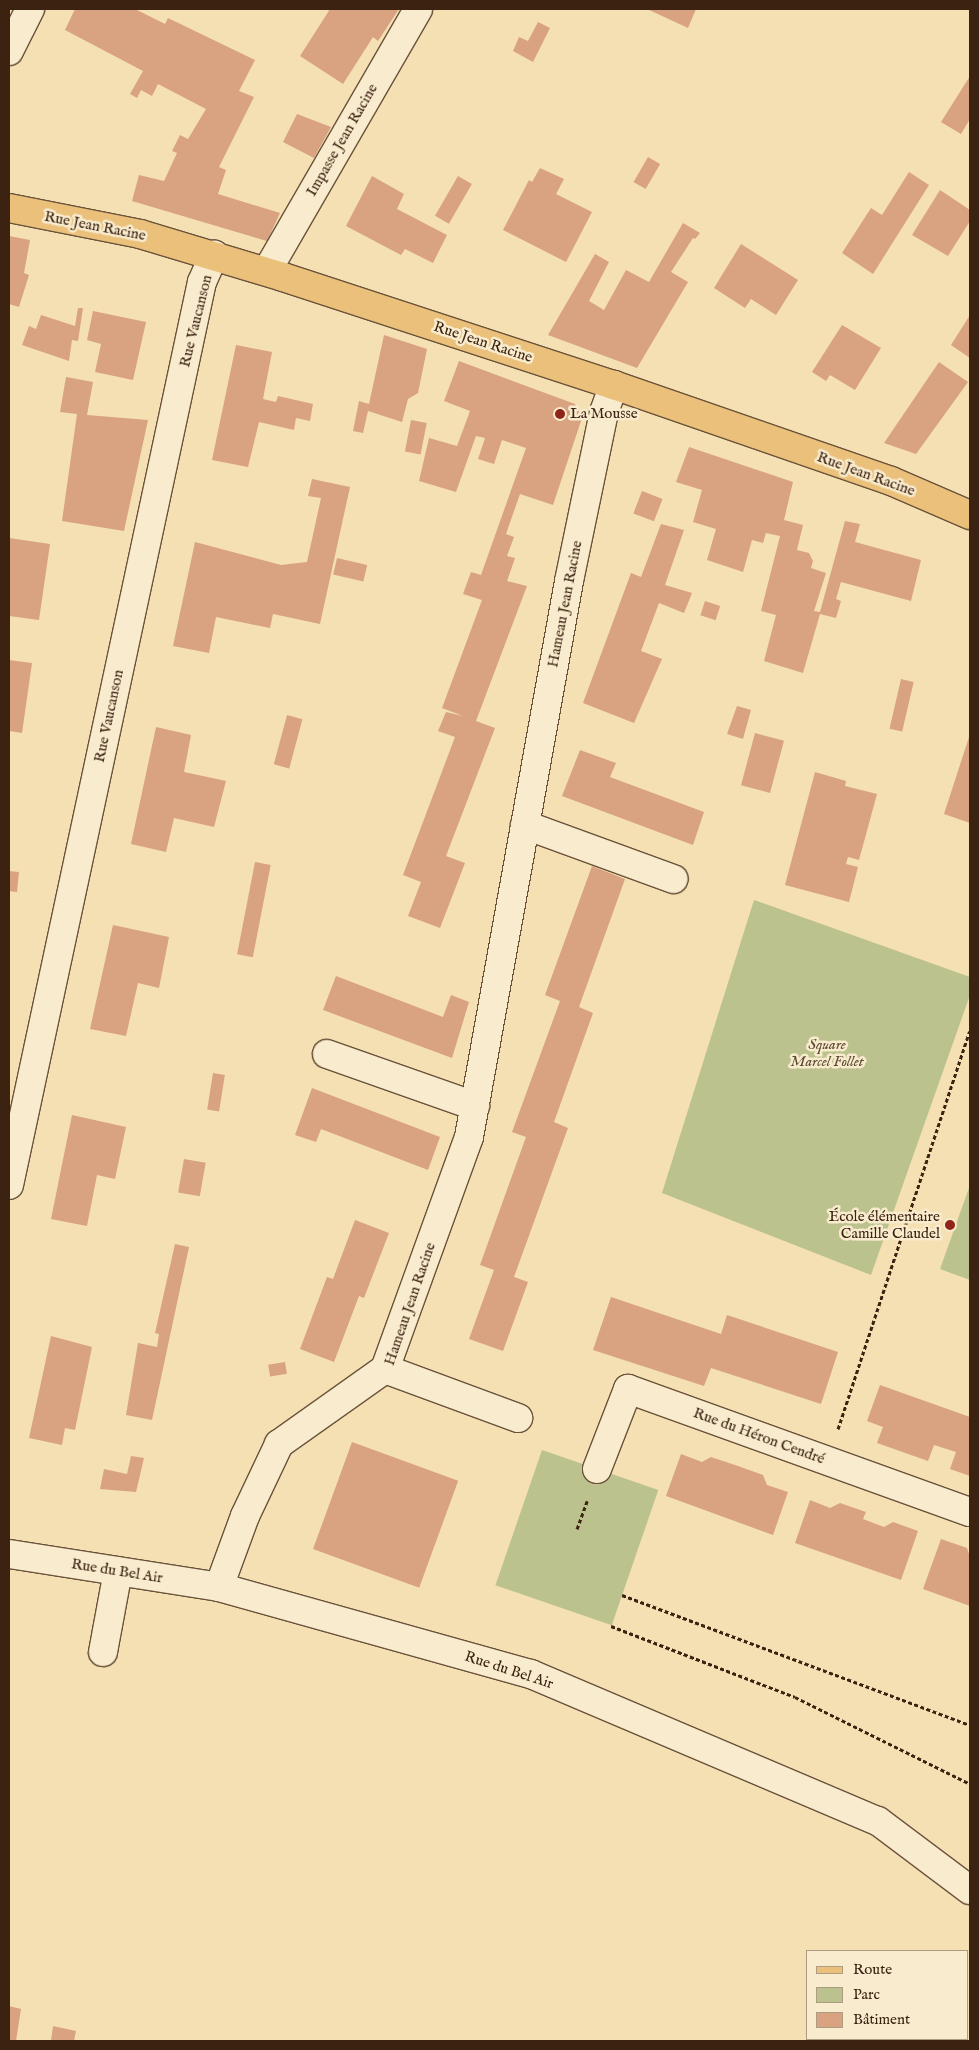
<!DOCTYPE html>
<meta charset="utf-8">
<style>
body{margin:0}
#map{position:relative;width:979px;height:2050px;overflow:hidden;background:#f4e0b3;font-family:"IM FELL English",serif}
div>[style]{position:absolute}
.green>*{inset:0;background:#bbc28d;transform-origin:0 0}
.building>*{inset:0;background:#d9a281;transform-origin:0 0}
.path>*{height:3px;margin-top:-1.5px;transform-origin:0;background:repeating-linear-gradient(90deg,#3c2311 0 4px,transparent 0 6.5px)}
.roads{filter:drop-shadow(1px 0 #6a523a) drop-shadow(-1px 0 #6a523a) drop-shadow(0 1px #6a523a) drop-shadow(0 -1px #6a523a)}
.minor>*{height:28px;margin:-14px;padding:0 14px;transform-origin:14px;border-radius:14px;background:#f8ebce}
.major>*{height:28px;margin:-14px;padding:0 14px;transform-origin:14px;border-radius:14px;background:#eac07a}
.dots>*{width:14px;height:14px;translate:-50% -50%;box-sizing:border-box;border:2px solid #f8ebce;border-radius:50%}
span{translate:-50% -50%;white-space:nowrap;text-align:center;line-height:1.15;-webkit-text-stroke:5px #f8ebce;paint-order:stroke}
.street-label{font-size:15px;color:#3c2311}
.poi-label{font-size:15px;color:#3c2311}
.left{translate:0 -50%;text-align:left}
.right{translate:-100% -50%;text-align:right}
.park-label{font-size:15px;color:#5c4b30;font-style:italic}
.frame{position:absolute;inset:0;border:10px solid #3c2311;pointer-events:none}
.legend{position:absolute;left:806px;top:1950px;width:162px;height:90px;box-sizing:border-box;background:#f8ebce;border:1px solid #ad9b82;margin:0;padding:6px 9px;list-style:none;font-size:15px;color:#3c2311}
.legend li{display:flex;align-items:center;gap:10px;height:25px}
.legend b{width:25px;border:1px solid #ad9b82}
</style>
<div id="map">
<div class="green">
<i style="clip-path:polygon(754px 900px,970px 977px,970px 995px,871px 1275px,662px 1193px)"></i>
<i style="clip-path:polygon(970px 1185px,970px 1280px,940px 1269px)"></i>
<i style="left:542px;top:1450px;width:123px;height:143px;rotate:19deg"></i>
</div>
<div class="building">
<i style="clip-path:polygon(75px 9px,135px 9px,165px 24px,168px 18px,255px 60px,239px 91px,254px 97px,219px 167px,226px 170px,218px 194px,280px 213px,267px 241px,132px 201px,139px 175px,164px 181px,177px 153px,172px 151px,180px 135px,188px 139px,206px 109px,158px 84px,152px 96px,141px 90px,137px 98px,130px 94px,143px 71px,65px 30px)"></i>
<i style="clip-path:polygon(330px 9px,399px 9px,378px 41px,373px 37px,343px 84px,300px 56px)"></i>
<i style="clip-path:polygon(647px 9px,696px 9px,688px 28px)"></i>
<i style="clip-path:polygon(538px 22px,550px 28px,533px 62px,513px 51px,519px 37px,528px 41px)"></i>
<i style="clip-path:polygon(970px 76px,970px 119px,961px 134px,941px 122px)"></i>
<i style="clip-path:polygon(297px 114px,331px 127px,314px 158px,283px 142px)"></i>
<i style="left:648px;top:157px;width:14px;height:29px;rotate:30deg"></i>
<i style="clip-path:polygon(540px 168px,564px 179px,556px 194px,592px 212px,566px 262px,503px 230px,529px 180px,532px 182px)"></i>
<i style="clip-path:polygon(909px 172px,929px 185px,873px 274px,842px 253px,871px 208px,882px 215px)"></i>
<i style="clip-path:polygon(372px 176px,404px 194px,397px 209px,447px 235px,433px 263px,405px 249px,401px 255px,346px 226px)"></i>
<i style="left:458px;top:176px;width:16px;height:46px;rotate:30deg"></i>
<i style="clip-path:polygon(940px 190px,970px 210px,970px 221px,948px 256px,912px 235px)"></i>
<i style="clip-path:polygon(683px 223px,700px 233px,695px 239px,693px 238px,671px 272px,688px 282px,637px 368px,548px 335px,595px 254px,609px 262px,589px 301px,604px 310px,626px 270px,649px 282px)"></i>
<i style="clip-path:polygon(9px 236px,30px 240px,24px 273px,29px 275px,19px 307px,9px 304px)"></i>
<i style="clip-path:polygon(741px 244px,798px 280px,776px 315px,751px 299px,745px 308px,714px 288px)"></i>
<i style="clip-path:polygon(78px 308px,83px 308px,78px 341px,72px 340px,69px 361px,22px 345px,29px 326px,36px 329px,41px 315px,75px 326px)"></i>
<i style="clip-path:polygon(93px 311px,146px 322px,133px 380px,95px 372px,101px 344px,87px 340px)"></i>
<i style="clip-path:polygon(970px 315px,970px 358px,951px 345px)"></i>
<i style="clip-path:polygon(842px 325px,881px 348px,855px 390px,830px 375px,826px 381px,812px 372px)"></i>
<i style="clip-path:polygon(384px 335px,427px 349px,418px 393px,408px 399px,402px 422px,368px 411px,363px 433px,353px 431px,359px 401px,369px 404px)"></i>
<i style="clip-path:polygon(236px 345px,272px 352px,263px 399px,276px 402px,278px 396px,313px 404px,310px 421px,296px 418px,294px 430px,259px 422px,248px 467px,212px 460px)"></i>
<i style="clip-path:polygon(459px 361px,575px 404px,582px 418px,553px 505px,520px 494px,506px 534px,514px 537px,507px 556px,515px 558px,507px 581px,527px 586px,476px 721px,495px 728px,446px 856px,465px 863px,440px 928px,408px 916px,421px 882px,403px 875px,455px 737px,438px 731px,446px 712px,463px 716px,442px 708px,482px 600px,463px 594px,471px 572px,481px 575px,526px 448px,502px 440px,494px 464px,478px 459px,485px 438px,476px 436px,456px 492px,419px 481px,429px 438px,457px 446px,470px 411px,444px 401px)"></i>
<i style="clip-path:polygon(939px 362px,968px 382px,916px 454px,884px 443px)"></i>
<i style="clip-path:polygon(66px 377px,93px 382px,87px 415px,148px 420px,124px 531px,62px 521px,77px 414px,60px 412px)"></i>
<i style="left:411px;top:420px;width:16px;height:32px;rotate:11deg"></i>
<i style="clip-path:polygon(689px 447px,793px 482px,784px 520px,803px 525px,797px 550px,809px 553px,813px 561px,811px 568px,826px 573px,814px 611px,820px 612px,845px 521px,860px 524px,855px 542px,921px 560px,911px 601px,841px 582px,836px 599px,841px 601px,836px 618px,820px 614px,803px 673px,764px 661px,776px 615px,761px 611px,780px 536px,766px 533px,763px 543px,752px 540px,743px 572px,707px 560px,716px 529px,693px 522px,702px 490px,676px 482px)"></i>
<i style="clip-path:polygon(312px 479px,350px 487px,320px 624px,273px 614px,270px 628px,216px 617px,209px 653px,173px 646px,195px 542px,281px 565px,307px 562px,321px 498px,308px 496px)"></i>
<i style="left:642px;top:491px;width:22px;height:24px;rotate:21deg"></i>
<i style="clip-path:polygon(661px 524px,684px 530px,665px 585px,692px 593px,684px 613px,659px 603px,641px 651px,662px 659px,634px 723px,583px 703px,631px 573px,641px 577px)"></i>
<i style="clip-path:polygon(9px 538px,50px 544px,39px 620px,9px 616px)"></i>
<i style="left:337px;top:558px;width:31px;height:17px;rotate:13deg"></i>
<i style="left:705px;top:601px;width:16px;height:15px;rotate:18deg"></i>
<i style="clip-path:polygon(9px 660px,32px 663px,22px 733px,9px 731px)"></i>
<i style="left:901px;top:679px;width:13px;height:51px;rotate:13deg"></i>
<i style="clip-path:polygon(737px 706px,751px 710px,743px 739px,727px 734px)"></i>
<i style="left:287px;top:715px;width:16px;height:51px;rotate:15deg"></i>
<i style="clip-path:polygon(156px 727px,191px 735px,184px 772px,226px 781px,214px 827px,174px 818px,166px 852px,131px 844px)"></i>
<i style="left:755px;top:733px;width:30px;height:54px;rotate:15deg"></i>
<i style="clip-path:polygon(970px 734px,970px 823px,944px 814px)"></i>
<i style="clip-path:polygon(580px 750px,616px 763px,610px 777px,704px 812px,693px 845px,562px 796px)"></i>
<i style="clip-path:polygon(815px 772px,846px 781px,845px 786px,877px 794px,859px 860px,848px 857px,846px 864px,858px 867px,849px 902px,785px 885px)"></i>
<i style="left:255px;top:862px;width:16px;height:94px;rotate:11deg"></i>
<i style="clip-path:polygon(592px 866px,625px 879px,579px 1007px,593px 1013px,554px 1122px,568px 1128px,514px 1277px,528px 1282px,503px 1351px,469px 1339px,494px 1270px,480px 1265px,526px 1137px,512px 1132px,560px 1001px,545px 995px)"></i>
<i style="clip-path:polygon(9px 871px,19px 872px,17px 892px,9px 891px)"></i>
<i style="clip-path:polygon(113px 925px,169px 937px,159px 988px,138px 983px,126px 1036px,90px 1029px)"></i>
<i style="clip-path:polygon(336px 976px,443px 1017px,451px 995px,469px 1002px,452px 1058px,323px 1010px)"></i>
<i style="left:213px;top:1073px;width:12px;height:37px;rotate:9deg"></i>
<i style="clip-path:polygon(312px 1088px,440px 1137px,428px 1170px,321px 1129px,316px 1142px,295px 1135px)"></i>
<i style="clip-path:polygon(72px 1115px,126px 1127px,115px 1179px,97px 1175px,87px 1226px,51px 1219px)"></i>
<i style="left:184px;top:1159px;width:22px;height:34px;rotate:10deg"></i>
<i style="clip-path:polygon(355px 1220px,389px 1233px,364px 1298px,359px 1296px,334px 1362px,300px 1349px,327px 1277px,333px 1279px)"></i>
<i style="clip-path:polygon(175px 1244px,189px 1247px,152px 1420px,126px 1415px,138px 1343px,157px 1347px,159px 1334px,155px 1333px)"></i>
<i style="clip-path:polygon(611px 1297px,721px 1334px,727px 1315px,838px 1352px,821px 1404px,711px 1368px,704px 1386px,593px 1350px)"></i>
<i style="clip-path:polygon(51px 1336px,92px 1347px,75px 1430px,65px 1428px,62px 1445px,29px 1438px)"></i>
<i style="left:285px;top:1362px;width:12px;height:17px;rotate:81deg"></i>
<i style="clip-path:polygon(880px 1385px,970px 1417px,970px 1476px,950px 1469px,956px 1452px,934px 1445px,928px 1461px,877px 1443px,883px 1427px,867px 1421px)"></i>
<i style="left:352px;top:1442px;width:113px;height:114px;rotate:20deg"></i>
<i style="clip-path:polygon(681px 1454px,702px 1462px,711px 1457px,738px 1466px,763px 1475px,767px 1485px,788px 1492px,773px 1535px,666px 1496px)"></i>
<i style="clip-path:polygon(131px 1456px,144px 1458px,136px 1492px,100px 1489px,104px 1469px,127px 1474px)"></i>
<i style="clip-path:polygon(810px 1500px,830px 1508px,840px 1503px,866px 1512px,863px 1519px,884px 1527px,893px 1522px,918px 1531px,901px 1580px,795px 1543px)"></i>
<i style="clip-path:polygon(941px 1539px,967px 1548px,970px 1557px,970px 1606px,923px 1589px)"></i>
<i style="clip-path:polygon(9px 2006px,21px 2009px,16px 2041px,9px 2041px)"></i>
<i style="clip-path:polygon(53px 2026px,76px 2031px,74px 2041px,51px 2041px)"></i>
</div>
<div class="path">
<i style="left:838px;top:1429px;width:419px;rotate:-71.7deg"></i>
<i style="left:577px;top:1529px;width:30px;rotate:-70deg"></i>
<i style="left:622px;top:1595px;width:371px;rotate:20.5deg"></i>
<i style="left:611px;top:1626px;width:197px;rotate:21.1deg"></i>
<i style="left:795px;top:1697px;width:195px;rotate:26.4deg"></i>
</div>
<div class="roads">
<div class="minor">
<i style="left:9px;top:51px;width:47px;rotate:-63.4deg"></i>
<i style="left:267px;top:271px;width:302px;rotate:-60deg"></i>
<i style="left:525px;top:825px;width:158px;rotate:20deg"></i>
<i style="left:327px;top:1054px;width:157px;rotate:19.4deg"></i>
<i style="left:9px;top:1185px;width:923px;rotate:-77.94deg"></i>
<i style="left:202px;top:282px;width:30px;rotate:-66deg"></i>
<i style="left:385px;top:1369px;width:247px;rotate:-70.1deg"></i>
<i style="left:469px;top:1137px;width:565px;rotate:-79.8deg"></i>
<i style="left:569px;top:581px;width:173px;rotate:-78.3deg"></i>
<i style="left:604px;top:412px;width:29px;rotate:-70deg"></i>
<i style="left:385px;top:1369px;width:142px;rotate:20.2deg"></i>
<i style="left:597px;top:1469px;width:86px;rotate:-68.8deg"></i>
<i style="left:628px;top:1389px;width:363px;rotate:19.8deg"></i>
<i style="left:9px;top:1554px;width:213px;rotate:8.9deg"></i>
<i style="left:219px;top:1587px;width:324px;rotate:15.6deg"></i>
<i style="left:531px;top:1674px;width:377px;rotate:23deg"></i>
<i style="left:878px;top:1821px;width:115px;rotate:36.9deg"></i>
<i style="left:219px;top:1587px;width:76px;rotate:-69.9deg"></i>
<i style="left:245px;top:1516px;width:80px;rotate:-64.7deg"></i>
<i style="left:279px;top:1444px;width:130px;rotate:-35.3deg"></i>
<i style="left:103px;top:1652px;width:82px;rotate:-79.5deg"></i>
</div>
<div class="major">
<i style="left:9px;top:208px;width:134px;rotate:11.2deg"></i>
<i style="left:140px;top:234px;width:149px;rotate:16.7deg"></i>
<i style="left:283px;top:277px;width:348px;rotate:18.1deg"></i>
<i style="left:614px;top:385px;width:293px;rotate:19.1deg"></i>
<i style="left:891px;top:481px;width:86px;rotate:23.3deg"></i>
</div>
</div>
<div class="dots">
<i style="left:560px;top:414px;background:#8f2418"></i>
<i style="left:950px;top:1225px;background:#8f2418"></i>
</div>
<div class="street-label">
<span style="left:342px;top:140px;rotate:-60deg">Impasse Jean Racine</span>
<span style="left:95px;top:226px;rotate:11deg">Rue Jean Racine</span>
<span style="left:196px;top:321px;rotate:-76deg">Rue Vaucanson</span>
<span style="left:483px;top:342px;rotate:18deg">Rue Jean Racine</span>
<span style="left:866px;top:474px;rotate:20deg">Rue Jean Racine</span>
<span style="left:565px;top:604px;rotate:-79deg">Hameau Jean Racine</span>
<span style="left:109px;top:716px;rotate:-78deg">Rue Vaucanson</span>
<span style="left:410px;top:1304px;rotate:-71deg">Hameau Jean Racine</span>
<span style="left:759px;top:1436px;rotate:20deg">Rue du Héron Cendré</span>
<span style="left:117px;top:1571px;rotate:9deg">Rue du Bel Air</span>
<span style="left:509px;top:1670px;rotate:18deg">Rue du Bel Air</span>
</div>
<div class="poi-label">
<span class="left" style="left:570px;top:414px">La Mousse</span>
<span class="right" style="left:940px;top:1225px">École élémentaire<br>Camille Claudel</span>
</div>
<div class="park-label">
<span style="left:827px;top:1053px">Square<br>Marcel Follet</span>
</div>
<div class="frame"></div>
<ul class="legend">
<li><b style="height:6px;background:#eac07a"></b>Route</li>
<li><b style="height:14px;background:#bbc28d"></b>Parc</li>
<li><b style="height:14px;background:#d9a281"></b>Bâtiment</li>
</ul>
</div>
